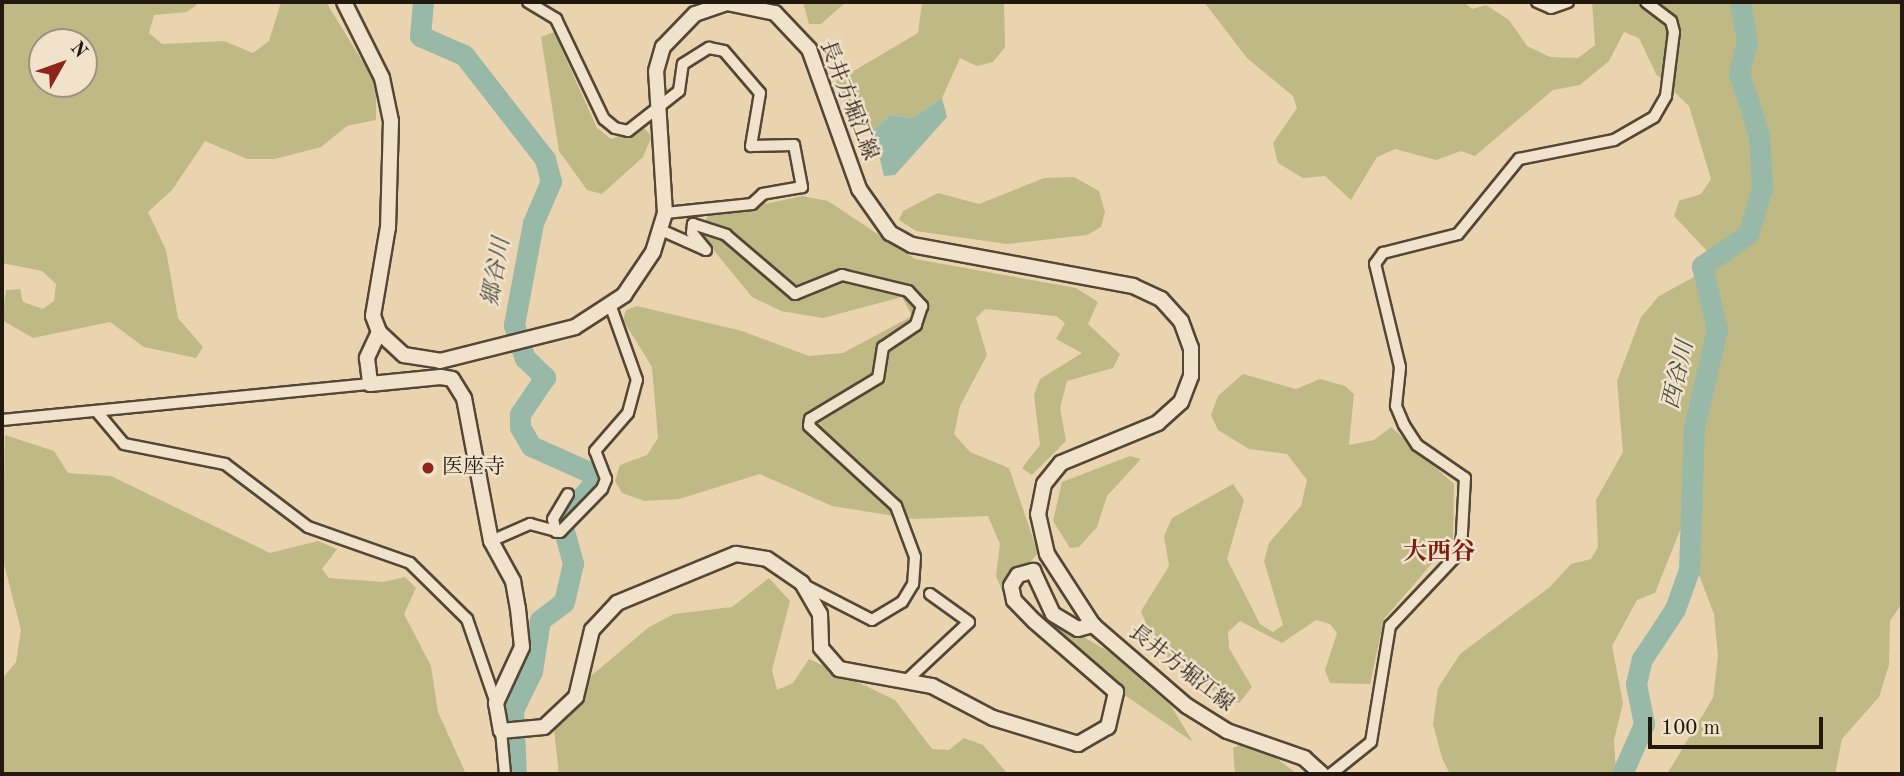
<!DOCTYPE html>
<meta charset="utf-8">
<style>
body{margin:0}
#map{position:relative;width:1904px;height:776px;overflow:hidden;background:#ead3af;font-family:"Old Standard TT","Noto Serif JP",serif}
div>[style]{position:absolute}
.green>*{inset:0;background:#bfba85}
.water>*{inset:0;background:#98b8a8}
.river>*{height:21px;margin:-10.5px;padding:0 10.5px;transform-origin:10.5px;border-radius:10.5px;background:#98b8a8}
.roads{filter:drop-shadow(2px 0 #534736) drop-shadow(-2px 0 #534736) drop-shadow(0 2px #534736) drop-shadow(0 -2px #534736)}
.minor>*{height:10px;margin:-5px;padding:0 5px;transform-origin:5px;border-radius:5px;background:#f1e2cb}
.secondary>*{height:14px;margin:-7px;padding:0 7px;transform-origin:7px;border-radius:7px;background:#f1e2cb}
.dots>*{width:19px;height:19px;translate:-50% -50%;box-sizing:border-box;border:4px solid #f1e2cb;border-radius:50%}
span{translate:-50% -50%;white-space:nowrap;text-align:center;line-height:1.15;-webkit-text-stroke:5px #f1e2cb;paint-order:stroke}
.street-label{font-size:21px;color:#21180e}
.poi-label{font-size:21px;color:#21180e}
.left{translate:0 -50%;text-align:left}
.water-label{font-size:23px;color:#4b5044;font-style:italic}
.quarter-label{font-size:24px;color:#7a1f14;font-weight:700}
.frame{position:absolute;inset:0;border:4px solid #21180e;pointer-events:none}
.north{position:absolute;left:28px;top:28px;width:70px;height:70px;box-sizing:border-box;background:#f1e2cb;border:2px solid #9e917f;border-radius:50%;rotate:50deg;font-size:19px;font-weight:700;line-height:28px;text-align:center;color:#21180e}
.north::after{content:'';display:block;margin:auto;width:24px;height:32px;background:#8f2418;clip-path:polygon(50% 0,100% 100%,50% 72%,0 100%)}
.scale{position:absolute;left:1648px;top:717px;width:175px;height:32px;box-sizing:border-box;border:4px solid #21180e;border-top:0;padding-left:9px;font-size:21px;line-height:24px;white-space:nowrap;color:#21180e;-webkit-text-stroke:5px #f1e2cb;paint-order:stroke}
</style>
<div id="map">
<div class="green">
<i style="clip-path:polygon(evenodd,2px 2px,200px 2px,187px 12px,154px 15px,149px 33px,162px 44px,224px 41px,253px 53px,269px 41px,281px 2px,326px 2px,364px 64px,376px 87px,376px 120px,347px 126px,321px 147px,275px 159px,247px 159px,205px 141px,172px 190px,148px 212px,166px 250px,178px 318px,203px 347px,196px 358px,144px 347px,110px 322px,33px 338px,2px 320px,6px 290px,20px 289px,23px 302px,43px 309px,54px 301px,56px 284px,42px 271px,2px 263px,2px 2px,84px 42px,84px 84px,42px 84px,42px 42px,84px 42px)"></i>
<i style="clip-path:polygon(803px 2px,846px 2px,821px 24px,809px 24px)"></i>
<i style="clip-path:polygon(922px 2px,1004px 2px,1005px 47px,993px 62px,977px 66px,960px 58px,942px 98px,912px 118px,891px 115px,873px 130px,854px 119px,835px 82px,918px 33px)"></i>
<i style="clip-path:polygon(1204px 2px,1464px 2px,1472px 9px,1486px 5px,1509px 20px,1527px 46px,1550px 57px,1578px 58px,1595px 45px,1592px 2px,1902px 2px,1902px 603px,1890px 621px,1889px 665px,1879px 697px,1842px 739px,1835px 774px,1667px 774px,1713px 698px,1718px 656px,1714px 614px,1681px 528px,1655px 593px,1637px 600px,1612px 646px,1623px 703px,1614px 740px,1616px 774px,1450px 774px,1442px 758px,1433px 724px,1438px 688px,1460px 654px,1550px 587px,1571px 564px,1591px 559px,1598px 547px,1596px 500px,1623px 452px,1617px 381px,1641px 317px,1659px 296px,1705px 271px,1710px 254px,1674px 216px,1679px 201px,1701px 194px,1711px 179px,1689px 106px,1656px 74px,1639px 38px,1624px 32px,1609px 61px,1580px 85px,1553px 90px,1475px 156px,1461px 151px,1436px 160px,1395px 149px,1377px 157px,1351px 200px,1325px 176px,1303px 178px,1278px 163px,1273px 143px,1297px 108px,1293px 96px,1247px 58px)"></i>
<i style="clip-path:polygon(554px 32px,597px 128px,611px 139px,643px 127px,652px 136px,643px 157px,602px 194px,587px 190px,559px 151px,541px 37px)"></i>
<i style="clip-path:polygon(1074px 177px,1099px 191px,1105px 212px,1101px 227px,1087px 235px,1007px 244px,916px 231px,899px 220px,903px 211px,938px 193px,979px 204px,1044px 178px)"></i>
<i style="clip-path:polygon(802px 196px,828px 201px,915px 259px,1076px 288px,1098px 302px,1088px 324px,1120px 354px,1113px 368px,1067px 381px,1060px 408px,1066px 441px,1032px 475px,1022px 468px,1040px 445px,1034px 395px,1040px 379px,1082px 353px,1056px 339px,1065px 323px,1056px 316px,985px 309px,976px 318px,987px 355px,960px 406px,954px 434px,970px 452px,1009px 468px,1038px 553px,1003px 593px,996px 576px,1000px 544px,988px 516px,913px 519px,832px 506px,760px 474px,679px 499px,645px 501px,622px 493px,615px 481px,620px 465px,647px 455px,658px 438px,652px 367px,623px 320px,626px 310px,637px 306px,742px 331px,809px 356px,843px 353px,912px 316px,902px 297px,823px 318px,781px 311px,752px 297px,698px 231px,708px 216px)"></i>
<i style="clip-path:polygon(1243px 374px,1296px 389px,1320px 379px,1345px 386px,1354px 394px,1349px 445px,1374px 440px,1391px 427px,1454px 484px,1453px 539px,1384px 619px,1370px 684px,1330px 683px,1325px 670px,1337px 633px,1330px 624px,1316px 620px,1282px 643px,1240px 621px,1228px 632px,1229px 648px,1252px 687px,1239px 703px,1224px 698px,1171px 661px,1153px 642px,1141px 611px,1169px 566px,1164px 536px,1172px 518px,1233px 484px,1244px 500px,1227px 559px,1260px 624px,1273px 632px,1283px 625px,1264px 561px,1269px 543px,1301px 506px,1307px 480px,1287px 454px,1249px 449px,1218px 430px,1211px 415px,1218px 396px)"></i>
<i style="clip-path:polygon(5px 435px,54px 451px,68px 473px,111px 476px,270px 553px,318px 541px,337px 549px,322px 569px,329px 578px,383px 582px,405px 577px,416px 588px,404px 614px,431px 666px,438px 712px,466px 774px,2px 774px,2px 679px,16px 662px,21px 630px,2px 556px)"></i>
<i style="clip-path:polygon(1130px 456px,1141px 459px,1107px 496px,1097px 527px,1079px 547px,1070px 548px,1053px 521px,1062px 482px)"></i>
<i style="clip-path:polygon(769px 578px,790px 601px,772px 670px,777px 690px,793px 683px,809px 659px,895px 700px,932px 749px,949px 750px,964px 738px,983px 745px,1008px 774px,559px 774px,554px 730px,572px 692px,649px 627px,674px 614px,732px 607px)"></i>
<i style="clip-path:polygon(1050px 617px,1111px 653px,1171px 706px,1193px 742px,1126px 696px,1047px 623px)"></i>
<i style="clip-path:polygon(1241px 744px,1270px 753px,1297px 774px,1235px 774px,1233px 748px)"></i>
</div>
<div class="water">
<i style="clip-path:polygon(942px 98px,947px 117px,895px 175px,884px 176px,873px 130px,891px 115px,912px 118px)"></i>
</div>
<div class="river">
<i style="left:423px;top:2px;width:34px;rotate:95deg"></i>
<i style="left:420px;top:36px;width:48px;rotate:23.4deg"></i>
<i style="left:464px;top:55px;width:132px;rotate:52.1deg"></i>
<i style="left:545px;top:159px;width:23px;rotate:75deg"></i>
<i style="left:551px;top:181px;width:46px;rotate:113.2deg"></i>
<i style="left:533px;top:223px;width:104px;rotate:100.6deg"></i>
<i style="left:514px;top:325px;width:35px;rotate:72deg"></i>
<i style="left:525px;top:358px;width:28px;rotate:44deg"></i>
<i style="left:545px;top:377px;width:45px;rotate:124deg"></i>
<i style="left:520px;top:414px;width:13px;rotate:90deg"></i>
<i style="left:520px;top:427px;width:22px;rotate:60deg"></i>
<i style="left:531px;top:446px;width:64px;rotate:24.1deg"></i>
<i style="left:589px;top:472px;width:12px;rotate:59deg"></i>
<i style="left:595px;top:482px;width:51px;rotate:131.8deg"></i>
<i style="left:561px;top:520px;width:45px;rotate:74.4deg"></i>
<i style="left:573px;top:563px;width:40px;rotate:103deg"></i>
<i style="left:564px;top:602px;width:30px;rotate:143deg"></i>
<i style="left:540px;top:620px;width:52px;rotate:98.9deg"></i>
<i style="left:532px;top:671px;width:43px;rotate:116deg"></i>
<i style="left:513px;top:710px;width:64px;rotate:87.3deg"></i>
<i style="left:1622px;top:774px;width:55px;rotate:-66.3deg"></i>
<i style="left:1644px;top:724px;width:41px;rotate:-101.3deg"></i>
<i style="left:1636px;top:684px;width:26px;rotate:-77deg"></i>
<i style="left:1642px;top:659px;width:60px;rotate:-56.6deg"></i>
<i style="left:1675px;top:609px;width:41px;rotate:-70.3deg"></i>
<i style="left:1689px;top:570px;width:142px;rotate:-88deg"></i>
<i style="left:1694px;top:428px;width:102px;rotate:-76.9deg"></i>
<i style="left:1717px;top:329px;width:65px;rotate:-103.4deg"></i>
<i style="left:1702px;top:266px;width:56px;rotate:-34.8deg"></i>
<i style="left:1748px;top:234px;width:48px;rotate:-73.1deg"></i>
<i style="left:1762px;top:188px;width:53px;rotate:-93.2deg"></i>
<i style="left:1759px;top:135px;width:65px;rotate:-107.9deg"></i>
<i style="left:1739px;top:73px;width:32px;rotate:-76deg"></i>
<i style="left:1747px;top:42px;width:41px;rotate:-99.9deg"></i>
</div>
<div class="roads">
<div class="minor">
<i style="left:528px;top:2px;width:33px;rotate:31deg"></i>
<i style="left:556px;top:19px;width:111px;rotate:64.4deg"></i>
<i style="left:604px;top:119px;width:14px;rotate:39deg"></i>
<i style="left:615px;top:128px;width:13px;rotate:13deg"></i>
<i style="left:628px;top:131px;width:65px;rotate:-38.1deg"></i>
<i style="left:679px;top:91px;width:27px;rotate:-82deg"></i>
<i style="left:683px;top:64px;width:31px;rotate:-32deg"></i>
<i style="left:709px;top:48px;width:15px;rotate:11deg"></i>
<i style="left:724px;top:51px;width:55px;rotate:49.4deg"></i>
<i style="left:760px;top:93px;width:54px;rotate:99.6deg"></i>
<i style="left:751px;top:146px;width:43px;rotate:-1.3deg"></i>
<i style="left:794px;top:145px;width:43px;rotate:79.2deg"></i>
<i style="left:802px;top:187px;width:40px;rotate:170deg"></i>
<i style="left:763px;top:194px;width:15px;rotate:138deg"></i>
<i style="left:752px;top:204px;width:87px;rotate:174.1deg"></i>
<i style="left:1537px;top:2px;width:15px;rotate:23deg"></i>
<i style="left:1551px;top:8px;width:18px;rotate:-19deg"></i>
<i style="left:661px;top:230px;width:49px;rotate:24deg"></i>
<i style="left:706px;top:250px;width:22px;rotate:-129deg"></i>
<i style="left:692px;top:233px;width:9px;rotate:-84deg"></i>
<i style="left:693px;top:224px;width:35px;rotate:18deg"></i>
<i style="left:726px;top:235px;width:91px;rotate:40.5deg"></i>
<i style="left:795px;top:294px;width:51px;rotate:-22deg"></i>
<i style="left:842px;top:275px;width:68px;rotate:13.6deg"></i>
<i style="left:908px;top:291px;width:21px;rotate:47deg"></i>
<i style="left:922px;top:306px;width:20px;rotate:108deg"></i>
<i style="left:916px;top:325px;width:40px;rotate:146deg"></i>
<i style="left:883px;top:347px;width:31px;rotate:99deg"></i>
<i style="left:878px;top:378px;width:79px;rotate:148.9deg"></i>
<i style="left:810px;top:419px;width:7px;rotate:98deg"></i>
<i style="left:809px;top:426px;width:118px;rotate:42.6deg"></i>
<i style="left:896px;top:506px;width:54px;rotate:69.6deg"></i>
<i style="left:915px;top:557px;width:27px;rotate:94deg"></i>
<i style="left:913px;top:584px;width:21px;rotate:121deg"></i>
<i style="left:902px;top:602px;width:35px;rotate:149deg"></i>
<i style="left:872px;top:620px;width:76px;rotate:-152.8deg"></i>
<i style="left:98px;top:413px;width:40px;rotate:50deg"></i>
<i style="left:124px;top:444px;width:103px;rotate:11.2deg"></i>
<i style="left:225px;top:464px;width:104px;rotate:37.2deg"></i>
<i style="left:308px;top:527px;width:108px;rotate:19.4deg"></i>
<i style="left:410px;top:563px;width:80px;rotate:44.5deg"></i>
<i style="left:467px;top:619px;width:89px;rotate:71deg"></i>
<i style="left:2px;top:420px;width:370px;rotate:-5.6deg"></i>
<i style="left:556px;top:532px;width:13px;rotate:-103deg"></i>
<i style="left:553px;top:519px;width:29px;rotate:-59deg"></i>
<i style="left:491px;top:541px;width:43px;rotate:-23.6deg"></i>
<i style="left:530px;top:524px;width:31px;rotate:15deg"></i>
<i style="left:560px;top:532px;width:60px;rotate:-45.7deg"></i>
<i style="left:602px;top:489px;width:11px;rotate:-68deg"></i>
<i style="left:606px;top:479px;width:30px;rotate:-111deg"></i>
<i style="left:595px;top:451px;width:50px;rotate:-49deg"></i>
<i style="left:628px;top:413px;width:34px;rotate:-75deg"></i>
<i style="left:637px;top:380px;width:77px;rotate:-109.6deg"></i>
<i style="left:906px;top:681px;width:86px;rotate:-43.1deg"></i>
<i style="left:969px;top:622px;width:48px;rotate:-144.3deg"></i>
<i style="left:501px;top:731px;width:43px;rotate:84.7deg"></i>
<i style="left:1331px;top:774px;width:51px;rotate:-38.7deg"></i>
<i style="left:1371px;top:742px;width:118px;rotate:-80.7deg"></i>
<i style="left:1390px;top:626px;width:103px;rotate:-46.6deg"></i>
<i style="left:1461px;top:551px;width:73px;rotate:-86.9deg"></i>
<i style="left:1465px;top:478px;width:58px;rotate:-145.5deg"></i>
<i style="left:1417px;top:445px;width:24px;rotate:-123deg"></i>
<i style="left:1404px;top:425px;width:21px;rotate:-113deg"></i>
<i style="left:1396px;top:406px;width:39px;rotate:-84deg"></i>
<i style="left:1400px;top:367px;width:106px;rotate:-103.6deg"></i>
<i style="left:1375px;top:264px;width:14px;rotate:-54deg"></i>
<i style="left:1383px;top:253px;width:77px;rotate:-14.2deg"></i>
<i style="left:1458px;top:234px;width:97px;rotate:-50.9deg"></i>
<i style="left:1519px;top:159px;width:97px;rotate:-11.3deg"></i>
<i style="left:1614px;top:140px;width:46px;rotate:-29.9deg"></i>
<i style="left:1654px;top:117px;width:24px;rotate:-60deg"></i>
<i style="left:1666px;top:96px;width:64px;rotate:-82.9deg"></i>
<i style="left:1674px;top:32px;width:11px;rotate:-105deg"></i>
<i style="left:1671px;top:21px;width:31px;rotate:-143deg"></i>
</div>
<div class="secondary">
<i style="left:344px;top:2px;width:85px;rotate:63.4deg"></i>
<i style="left:382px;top:78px;width:44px;rotate:78.2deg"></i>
<i style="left:391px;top:121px;width:106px;rotate:91.6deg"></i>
<i style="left:388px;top:227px;width:90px;rotate:99.6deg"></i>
<i style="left:373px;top:316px;width:17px;rotate:69deg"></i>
<i style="left:379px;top:332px;width:34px;rotate:43deg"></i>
<i style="left:404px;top:355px;width:36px;rotate:9deg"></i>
<i style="left:440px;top:361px;width:139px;rotate:-14.1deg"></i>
<i style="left:575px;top:327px;width:59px;rotate:-33.1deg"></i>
<i style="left:624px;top:295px;width:52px;rotate:-56deg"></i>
<i style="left:653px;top:252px;width:41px;rotate:-72.9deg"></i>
<i style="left:665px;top:213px;width:142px;rotate:-93.6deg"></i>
<i style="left:656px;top:71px;width:25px;rotate:-74deg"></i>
<i style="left:663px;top:47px;width:46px;rotate:-45.9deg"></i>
<i style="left:695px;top:14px;width:34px;rotate:-19deg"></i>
<i style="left:727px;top:3px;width:49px;rotate:11.8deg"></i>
<i style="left:775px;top:13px;width:50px;rotate:46.6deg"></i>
<i style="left:809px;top:49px;width:149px;rotate:70.3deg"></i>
<i style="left:859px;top:189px;width:54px;rotate:54.8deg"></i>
<i style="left:890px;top:233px;width:25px;rotate:29deg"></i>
<i style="left:912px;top:245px;width:225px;rotate:10.5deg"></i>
<i style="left:1133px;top:286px;width:31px;rotate:25deg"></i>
<i style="left:1161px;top:299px;width:30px;rotate:48deg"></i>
<i style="left:1181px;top:321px;width:29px;rotate:70deg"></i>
<i style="left:1191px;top:348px;width:28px;rotate:90deg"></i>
<i style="left:1191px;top:376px;width:28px;rotate:111deg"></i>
<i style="left:1181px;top:402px;width:31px;rotate:138deg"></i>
<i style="left:1158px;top:423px;width:105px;rotate:157.6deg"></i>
<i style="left:1061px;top:463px;width:27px;rotate:129deg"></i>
<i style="left:1044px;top:484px;width:31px;rotate:101deg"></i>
<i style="left:1038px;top:514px;width:41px;rotate:77.3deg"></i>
<i style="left:1047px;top:554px;width:85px;rotate:57.1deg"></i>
<i style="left:1093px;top:625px;width:124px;rotate:40.8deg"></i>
<i style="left:1187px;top:706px;width:47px;rotate:32deg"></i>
<i style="left:1227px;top:731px;width:82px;rotate:19.3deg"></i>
<i style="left:1304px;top:758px;width:24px;rotate:42deg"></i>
<i style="left:379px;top:332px;width:29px;rotate:115deg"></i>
<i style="left:367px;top:358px;width:26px;rotate:83deg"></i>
<i style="left:370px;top:384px;width:71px;rotate:-5.6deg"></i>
<i style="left:441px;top:377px;width:11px;rotate:10deg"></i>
<i style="left:452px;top:379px;width:22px;rotate:58deg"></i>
<i style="left:464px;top:398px;width:146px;rotate:79.3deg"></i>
<i style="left:491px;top:541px;width:46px;rotate:61.2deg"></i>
<i style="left:513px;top:581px;width:28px;rotate:80deg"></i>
<i style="left:518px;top:609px;width:38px;rotate:84deg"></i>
<i style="left:522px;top:647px;width:62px;rotate:114.9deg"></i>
<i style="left:496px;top:703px;width:28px;rotate:80deg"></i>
<i style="left:501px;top:731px;width:43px;rotate:-5.3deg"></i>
<i style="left:544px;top:727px;width:44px;rotate:-43.2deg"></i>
<i style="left:576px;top:697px;width:69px;rotate:-76.6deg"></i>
<i style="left:592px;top:630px;width:37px;rotate:-47deg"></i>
<i style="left:617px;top:603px;width:129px;rotate:-22.4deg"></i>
<i style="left:736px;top:554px;width:31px;rotate:9deg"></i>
<i style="left:767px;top:559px;width:42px;rotate:34.4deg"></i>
<i style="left:802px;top:583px;width:36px;rotate:60deg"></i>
<i style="left:820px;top:614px;width:34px;rotate:88deg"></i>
<i style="left:821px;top:648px;width:28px;rotate:49deg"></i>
<i style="left:839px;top:669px;width:95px;rotate:10.4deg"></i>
<i style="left:932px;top:686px;width:69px;rotate:27.7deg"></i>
<i style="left:993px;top:718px;width:89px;rotate:17deg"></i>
<i style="left:1078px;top:744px;width:34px;rotate:-30deg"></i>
<i style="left:1108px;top:727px;width:36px;rotate:-77deg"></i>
<i style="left:1116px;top:692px;width:108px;rotate:-139.1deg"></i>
<i style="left:1034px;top:621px;width:29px;rotate:-134deg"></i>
<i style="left:1014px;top:600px;width:14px;rotate:-102deg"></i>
<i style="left:1011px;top:586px;width:13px;rotate:-58deg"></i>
<i style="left:1018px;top:575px;width:16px;rotate:-15deg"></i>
<i style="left:1033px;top:571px;width:47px;rotate:65.1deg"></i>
<i style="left:1053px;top:614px;width:29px;rotate:31deg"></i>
<i style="left:1078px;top:629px;width:16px;rotate:-15deg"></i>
</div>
</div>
<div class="dots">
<i style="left:428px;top:468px;background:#8f2418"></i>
</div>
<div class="street-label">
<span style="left:848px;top:101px;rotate:69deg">長井方堀江線</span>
<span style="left:1181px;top:669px;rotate:38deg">長井方堀江線</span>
</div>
<div class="poi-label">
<span class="left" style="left:442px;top:468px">医座寺</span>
</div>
<div class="water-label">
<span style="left:497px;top:272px;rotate:-80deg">郷谷川</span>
<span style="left:1679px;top:375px;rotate:-77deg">西谷川</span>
</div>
<div class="quarter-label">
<span style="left:1439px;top:554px">大西谷</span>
</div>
<div class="frame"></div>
<div class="north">N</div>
<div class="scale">100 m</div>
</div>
